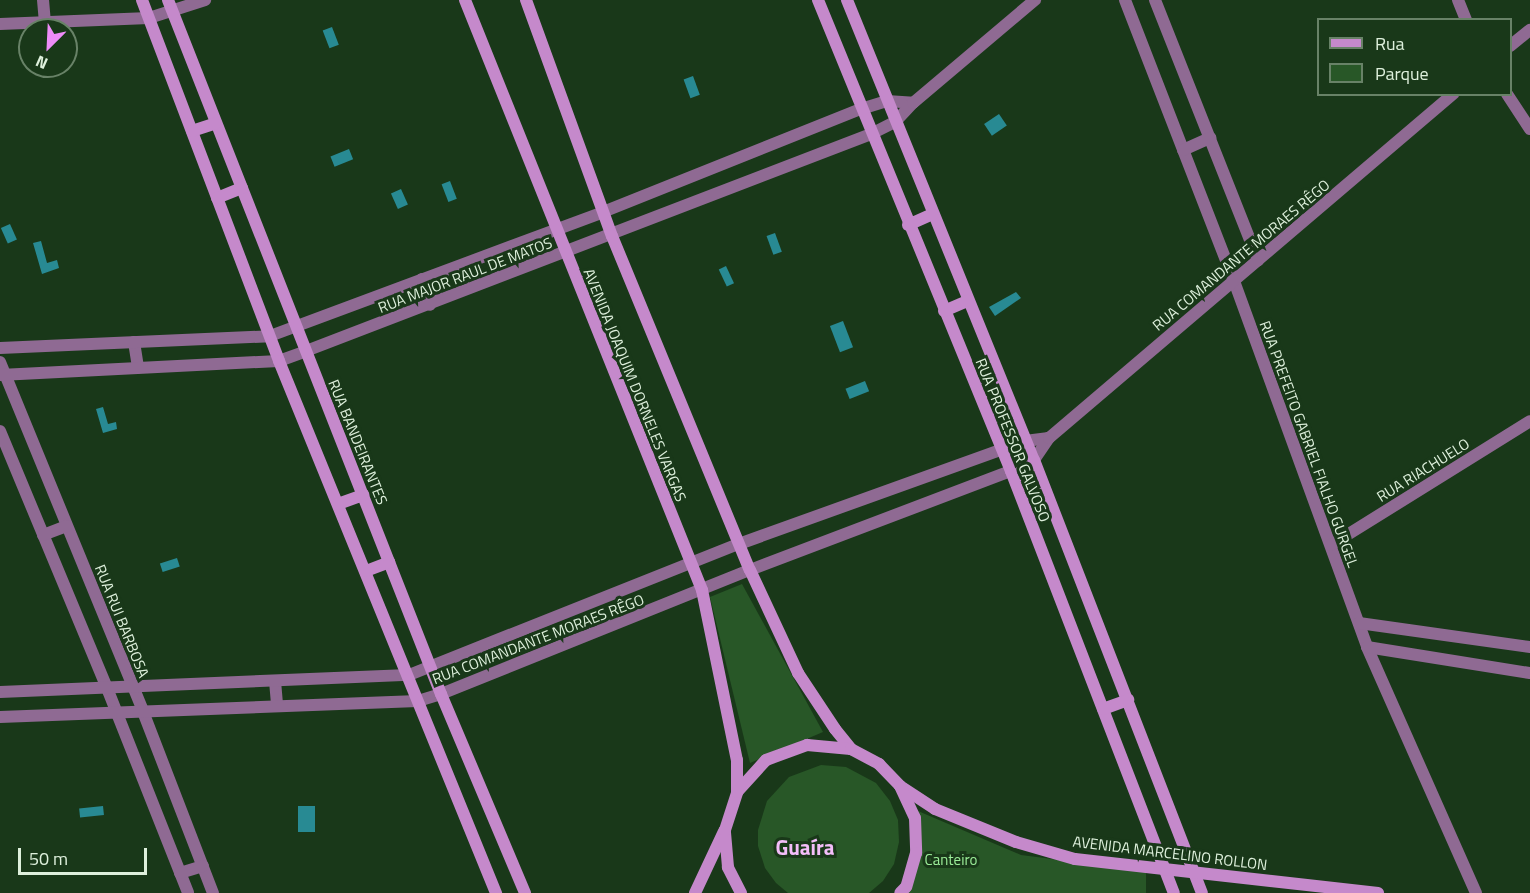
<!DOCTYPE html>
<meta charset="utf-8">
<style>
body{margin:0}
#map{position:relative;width:1530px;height:893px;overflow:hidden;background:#193819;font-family:"Titillium Web",sans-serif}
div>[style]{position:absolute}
.green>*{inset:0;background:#285727}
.water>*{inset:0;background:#288a93;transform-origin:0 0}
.street>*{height:12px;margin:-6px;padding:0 6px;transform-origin:6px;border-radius:6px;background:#8f6a93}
.secondary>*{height:12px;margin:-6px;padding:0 6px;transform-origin:6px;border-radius:6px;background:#c589cb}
span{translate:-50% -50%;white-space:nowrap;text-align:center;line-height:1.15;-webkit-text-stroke:6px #193819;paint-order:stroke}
.street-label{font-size:15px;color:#def0dc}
.park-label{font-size:15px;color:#9cee99}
.district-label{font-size:21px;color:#f3bdf9;font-weight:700}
.legend{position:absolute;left:1317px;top:18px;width:195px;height:78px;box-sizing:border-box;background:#193819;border:2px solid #688267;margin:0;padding:8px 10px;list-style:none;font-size:18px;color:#def0dc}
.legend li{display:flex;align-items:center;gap:12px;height:30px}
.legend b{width:30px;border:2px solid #688267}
.north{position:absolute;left:18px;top:18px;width:60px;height:60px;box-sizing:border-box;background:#193819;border:2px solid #688267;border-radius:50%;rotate:204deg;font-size:16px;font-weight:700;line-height:24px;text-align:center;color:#def0dc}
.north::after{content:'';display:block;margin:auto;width:21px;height:27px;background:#ee8cf8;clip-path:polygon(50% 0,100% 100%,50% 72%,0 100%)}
.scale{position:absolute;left:18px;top:848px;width:129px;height:27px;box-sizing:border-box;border:3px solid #def0dc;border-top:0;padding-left:8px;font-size:18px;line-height:21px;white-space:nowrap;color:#def0dc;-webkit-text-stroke:4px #193819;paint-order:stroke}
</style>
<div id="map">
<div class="green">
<i style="clip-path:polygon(742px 584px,823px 732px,750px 763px,710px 597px)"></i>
<i style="clip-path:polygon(821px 765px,846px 767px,876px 783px,890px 801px,898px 820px,899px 842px,894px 864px,883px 881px,869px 893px,788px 893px,776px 883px,765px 868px,758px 846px,758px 830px,767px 801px,789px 777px)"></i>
<i style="clip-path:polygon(918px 811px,1021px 855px,1146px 871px,1146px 893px,907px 893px,918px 855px)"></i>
</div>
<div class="water">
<i style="left:332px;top:27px;width:19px;height:10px;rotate:69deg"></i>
<i style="left:693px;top:76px;width:20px;height:10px;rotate:70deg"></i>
<i style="left:999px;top:114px;width:14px;height:18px;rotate:56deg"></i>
<i style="left:349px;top:149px;width:11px;height:20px;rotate:68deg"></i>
<i style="left:450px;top:181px;width:19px;height:9px;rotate:69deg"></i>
<i style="left:401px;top:189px;width:17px;height:11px;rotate:66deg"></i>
<i style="left:10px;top:224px;width:17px;height:10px;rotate:66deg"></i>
<i style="left:775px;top:233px;width:20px;height:9px;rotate:70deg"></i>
<i style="clip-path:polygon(41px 241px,47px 263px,57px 260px,59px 268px,42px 274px,33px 243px)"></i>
<i style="left:726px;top:266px;width:19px;height:8px;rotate:65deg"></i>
<i style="clip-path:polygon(1016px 292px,1021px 298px,995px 316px,989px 307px)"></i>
<i style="left:843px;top:321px;width:28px;height:14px;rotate:69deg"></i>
<i style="left:865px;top:381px;width:11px;height:21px;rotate:68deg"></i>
<i style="clip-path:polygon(103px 407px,108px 424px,116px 422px,117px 429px,103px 433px,96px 409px)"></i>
<i style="left:177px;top:558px;width:9px;height:18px;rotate:72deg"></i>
<i style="left:103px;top:806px;width:9px;height:24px;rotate:84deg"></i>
<i style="left:298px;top:806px;width:17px;height:26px"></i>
</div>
<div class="street">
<i style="left:43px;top:0;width:23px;rotate:85deg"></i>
<i style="left:1125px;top:0;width:301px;rotate:68.8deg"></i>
<i style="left:1234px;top:281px;width:389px;rotate:70deg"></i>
<i style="left:1367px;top:647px;width:269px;rotate:66.1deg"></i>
<i style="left:1155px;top:0;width:280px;rotate:68.4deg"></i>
<i style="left:1458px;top:0;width:22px;rotate:68deg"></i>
<i style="left:0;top:24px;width:149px;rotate:-2.3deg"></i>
<i style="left:149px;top:18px;width:59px;rotate:-17.8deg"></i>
<i style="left:1510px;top:46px;width:26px;rotate:-39deg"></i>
<i style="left:1507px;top:94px;width:42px;rotate:56.7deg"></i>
<i style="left:1183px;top:150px;width:30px;rotate:-24deg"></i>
<i style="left:422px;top:279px;width:27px;rotate:73deg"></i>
<i style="left:134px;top:342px;width:26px;rotate:81deg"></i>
<i style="left:0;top:348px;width:270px;rotate:-2.5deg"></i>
<i style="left:270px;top:336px;width:355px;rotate:-20.4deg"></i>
<i style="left:603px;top:212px;width:278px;rotate:-21.8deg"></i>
<i style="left:861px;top:109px;width:27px;rotate:-17deg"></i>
<i style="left:887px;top:101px;width:26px;rotate:4deg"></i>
<i style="left:0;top:362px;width:375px;rotate:67.7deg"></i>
<i style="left:142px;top:709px;width:197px;rotate:68.9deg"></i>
<i style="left:0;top:375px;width:279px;rotate:-2.9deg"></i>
<i style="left:279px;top:361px;width:29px;rotate:-20deg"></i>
<i style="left:306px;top:351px;width:605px;rotate:-21.01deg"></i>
<i style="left:871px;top:134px;width:28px;rotate:-27deg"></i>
<i style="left:896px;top:121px;width:25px;rotate:-47deg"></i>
<i style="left:913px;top:103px;width:160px;rotate:-40.2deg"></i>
<i style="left:0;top:431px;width:278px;rotate:67.4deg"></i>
<i style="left:107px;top:688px;width:220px;rotate:68.4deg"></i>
<i style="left:43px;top:535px;width:25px;rotate:-21deg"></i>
<i style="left:1331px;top:545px;width:234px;rotate:-31.9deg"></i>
<i style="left:1359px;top:623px;width:173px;rotate:8deg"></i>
<i style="left:1367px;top:647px;width:165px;rotate:9.1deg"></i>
<i style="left:275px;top:681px;width:24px;rotate:85deg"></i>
<i style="left:0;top:692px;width:409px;rotate:-2.4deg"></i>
<i style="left:409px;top:675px;width:355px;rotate:-21.7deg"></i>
<i style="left:739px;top:544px;width:304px;rotate:-19.8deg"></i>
<i style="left:1025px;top:441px;width:24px;rotate:-7deg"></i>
<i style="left:0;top:717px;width:418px;rotate:-2.2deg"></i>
<i style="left:418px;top:701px;width:24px;rotate:-17deg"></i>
<i style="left:441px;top:694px;width:333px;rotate:-21.9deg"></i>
<i style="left:750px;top:570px;width:279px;rotate:-20.8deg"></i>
<i style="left:1011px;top:471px;width:25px;rotate:-26deg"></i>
<i style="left:1034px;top:460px;width:27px;rotate:-56deg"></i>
<i style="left:1049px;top:438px;width:531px;rotate:-40.41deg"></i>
<i style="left:180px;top:873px;width:24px;rotate:-17deg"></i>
</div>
<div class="secondary">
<i style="left:142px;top:0;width:386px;rotate:69.2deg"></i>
<i style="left:279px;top:361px;width:575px;rotate:67.81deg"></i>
<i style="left:168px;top:0;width:746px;rotate:68.53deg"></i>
<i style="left:441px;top:694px;width:216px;rotate:67.1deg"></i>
<i style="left:465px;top:0;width:636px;rotate:68.11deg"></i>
<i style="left:702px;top:590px;width:174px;rotate:78.4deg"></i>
<i style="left:737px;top:760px;width:32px;rotate:90deg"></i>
<i style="left:526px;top:0;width:251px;rotate:70deg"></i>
<i style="left:612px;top:236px;width:361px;rotate:67.6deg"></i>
<i style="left:750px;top:570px;width:114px;rotate:65deg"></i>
<i style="left:798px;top:673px;width:67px;rotate:56.5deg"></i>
<i style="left:835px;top:729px;width:26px;rotate:51deg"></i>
<i style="left:818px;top:0;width:509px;rotate:67.72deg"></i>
<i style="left:1011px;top:471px;width:452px;rotate:68.9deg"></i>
<i style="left:847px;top:0;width:497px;rotate:67.9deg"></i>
<i style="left:1034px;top:460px;width:464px;rotate:68.8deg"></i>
<i style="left:192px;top:131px;width:25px;rotate:-18deg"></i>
<i style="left:217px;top:198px;width:27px;rotate:-22deg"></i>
<i style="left:908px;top:225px;width:27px;rotate:-24deg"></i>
<i style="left:944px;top:311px;width:26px;rotate:-23deg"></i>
<i style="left:338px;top:504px;width:27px;rotate:-20deg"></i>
<i style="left:366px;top:571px;width:25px;rotate:-21deg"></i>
<i style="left:1103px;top:709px;width:27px;rotate:-20deg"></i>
<i style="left:900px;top:786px;width:42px;rotate:33.3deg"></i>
<i style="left:935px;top:809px;width:87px;rotate:22.2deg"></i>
<i style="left:1016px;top:842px;width:61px;rotate:16.1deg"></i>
<i style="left:1075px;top:859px;width:305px;rotate:6.4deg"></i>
<i style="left:695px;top:893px;width:68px;rotate:-64.9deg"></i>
<i style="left:741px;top:893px;width:29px;rotate:-117deg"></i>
<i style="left:728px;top:867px;width:37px;rotate:-95deg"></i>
<i style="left:725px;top:830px;width:40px;rotate:-72deg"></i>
<i style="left:737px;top:792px;width:43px;rotate:-47.8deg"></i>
<i style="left:766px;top:760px;width:44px;rotate:-20.1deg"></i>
<i style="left:807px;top:745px;width:44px;rotate:5.2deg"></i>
<i style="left:851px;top:749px;width:32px;rotate:28deg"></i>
<i style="left:879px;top:764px;width:30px;rotate:46deg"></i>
<i style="left:900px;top:786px;width:35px;rotate:65deg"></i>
<i style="left:915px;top:818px;width:35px;rotate:88deg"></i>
<i style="left:916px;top:853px;width:35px;rotate:106deg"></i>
<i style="left:906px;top:887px;width:8px;rotate:135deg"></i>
</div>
<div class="street-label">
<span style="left:1241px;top:255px;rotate:-40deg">RUA COMANDANTE MORAES RÊGO</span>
<span style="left:465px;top:275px;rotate:-21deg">RUA MAJOR RAUL DE MATOS</span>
<span style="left:635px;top:385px;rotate:68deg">AVENIDA JOAQUIM DORNELES VARGAS</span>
<span style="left:1013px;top:440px;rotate:68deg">RUA PROFESSOR GALVOSO</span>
<span style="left:358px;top:442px;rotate:68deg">RUA BANDEIRANTES</span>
<span style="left:1309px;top:444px;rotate:70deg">RUA PREFEITO GABRIEL FIALHO GURGEL</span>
<span style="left:1423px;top:470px;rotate:-32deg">RUA RIACHUELO</span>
<span style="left:122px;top:621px;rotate:68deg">RUA RUI BARBOSA</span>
<span style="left:538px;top:639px;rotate:-21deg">RUA COMANDANTE MORAES RÊGO</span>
<span style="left:1170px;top:853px;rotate:7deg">AVENIDA MARCELINO ROLLON</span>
</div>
<div class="park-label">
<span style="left:951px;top:860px">Canteiro</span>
</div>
<div class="district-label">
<span style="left:805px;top:847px">Guaíra</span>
</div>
<ul class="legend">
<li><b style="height:8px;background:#c589cb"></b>Rua</li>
<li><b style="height:16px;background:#285727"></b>Parque</li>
</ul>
<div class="north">N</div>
<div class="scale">50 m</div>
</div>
